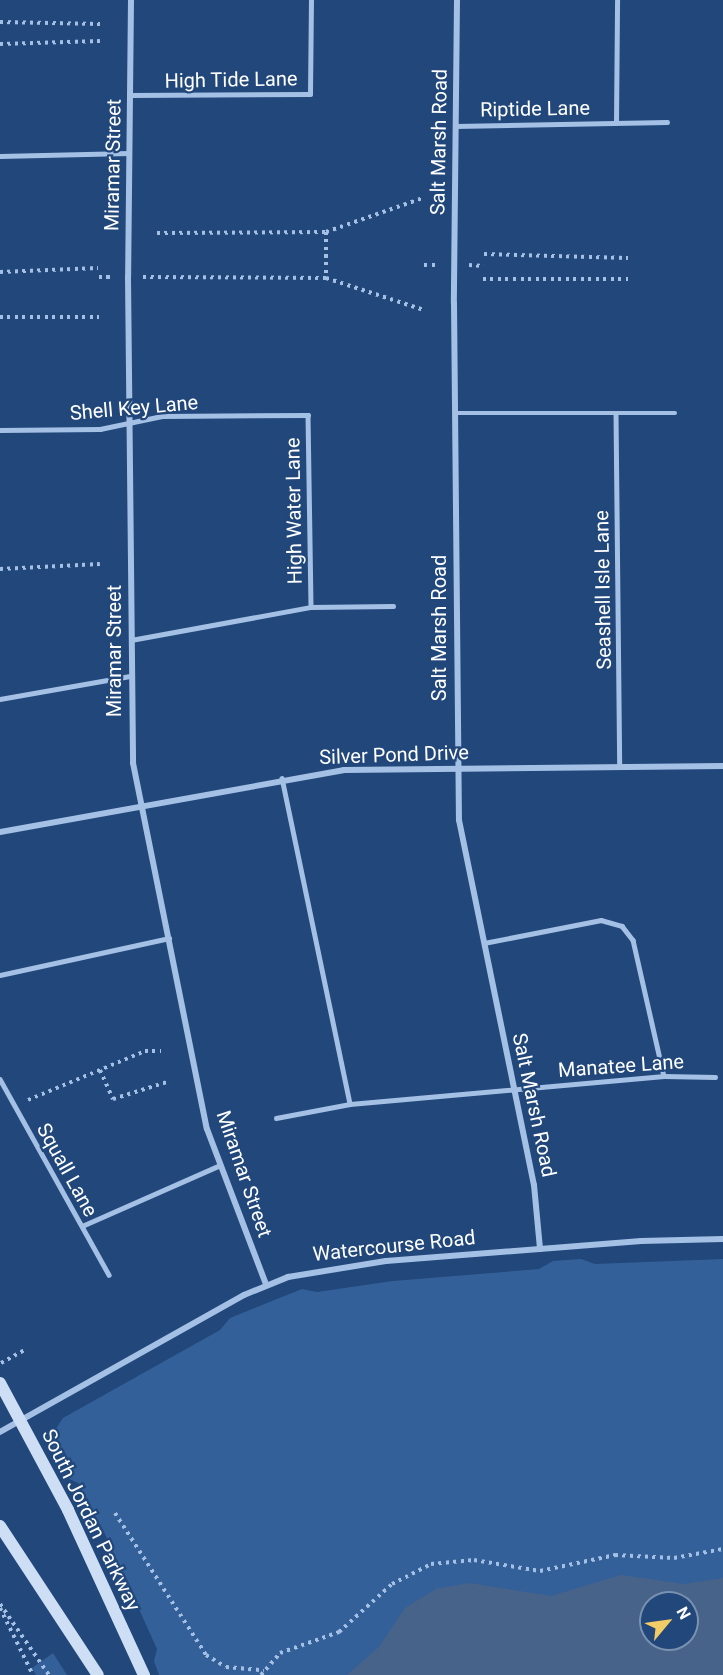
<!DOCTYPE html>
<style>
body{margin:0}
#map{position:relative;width:723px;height:1675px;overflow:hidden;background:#21477b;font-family:Roboto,sans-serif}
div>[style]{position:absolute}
.green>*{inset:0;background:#346099}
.water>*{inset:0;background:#48638a}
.path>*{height:4px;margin-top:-2px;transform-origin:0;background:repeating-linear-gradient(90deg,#a4c0e5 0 3px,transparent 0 7.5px)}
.lane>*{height:4.5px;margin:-2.25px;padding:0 2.25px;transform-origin:2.25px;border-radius:2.25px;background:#a4c0e5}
.street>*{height:6px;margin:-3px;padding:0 3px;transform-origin:3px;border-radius:3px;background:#a4c0e5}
.secondary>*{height:12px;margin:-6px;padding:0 6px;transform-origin:6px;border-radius:6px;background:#cedef5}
span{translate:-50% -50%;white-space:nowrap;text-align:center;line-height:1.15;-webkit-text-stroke:4.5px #21477b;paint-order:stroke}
.street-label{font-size:20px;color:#fff}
.north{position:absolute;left:639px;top:1591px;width:60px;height:60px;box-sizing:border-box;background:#21477b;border:2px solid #7a91b0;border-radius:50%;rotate:61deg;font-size:16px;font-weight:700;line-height:24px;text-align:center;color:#fff}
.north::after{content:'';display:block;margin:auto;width:21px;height:27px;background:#f2cc66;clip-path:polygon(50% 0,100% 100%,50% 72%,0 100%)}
</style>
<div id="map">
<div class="green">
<i style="clip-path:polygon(evenodd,581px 1259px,595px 1264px,723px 1259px,723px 1675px,159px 1675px,154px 1661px,157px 1649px,105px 1534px,78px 1483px,63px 1476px,55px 1460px,52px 1435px,63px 1418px,220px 1330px,230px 1318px,302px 1289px,317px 1292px,393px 1281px,539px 1269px,553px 1261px,581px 1259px,651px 1603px,687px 1603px,687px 1639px,651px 1639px,651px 1603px)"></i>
<i style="clip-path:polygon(53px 1653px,67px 1675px,36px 1675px,32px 1668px)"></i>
</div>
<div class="water">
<i style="clip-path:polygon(evenodd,621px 1575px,684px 1584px,723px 1578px,723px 1675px,347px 1675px,379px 1647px,405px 1608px,436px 1589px,469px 1583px,551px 1596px,621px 1575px,651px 1603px,687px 1603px,687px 1639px,651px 1639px,651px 1603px)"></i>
</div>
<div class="path">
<i style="left:0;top:22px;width:100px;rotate:1.1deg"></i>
<i style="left:0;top:44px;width:100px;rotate:-1.7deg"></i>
<i style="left:326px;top:232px;width:46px;rotate:90deg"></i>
<i style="left:157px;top:233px;width:169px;rotate:-0.3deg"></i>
<i style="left:326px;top:232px;width:103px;rotate:-19.3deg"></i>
<i style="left:484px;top:254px;width:144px;rotate:1.6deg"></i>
<i style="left:424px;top:265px;width:14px"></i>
<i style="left:469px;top:265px;width:15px;rotate:4deg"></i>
<i style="left:0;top:272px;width:98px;rotate:-2.3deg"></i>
<i style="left:99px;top:277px;width:14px"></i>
<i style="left:143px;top:277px;width:183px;rotate:0.3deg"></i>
<i style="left:326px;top:278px;width:103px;rotate:18.1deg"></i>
<i style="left:483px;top:279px;width:145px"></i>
<i style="left:0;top:317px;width:99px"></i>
<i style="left:0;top:569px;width:100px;rotate:-2.9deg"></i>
<i style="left:100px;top:1070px;width:32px;rotate:66deg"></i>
<i style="left:113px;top:1099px;width:57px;rotate:-17.5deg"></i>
<i style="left:28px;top:1100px;width:127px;rotate:-22.7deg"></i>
<i style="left:145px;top:1051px;width:16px"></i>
<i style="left:1px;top:1363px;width:29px;rotate:-29deg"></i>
<i style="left:115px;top:1513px;width:169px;rotate:57.3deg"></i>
<i style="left:206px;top:1655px;width:23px;rotate:31deg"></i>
<i style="left:226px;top:1667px;width:38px;rotate:5deg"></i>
<i style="left:0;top:1604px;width:86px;rotate:55.4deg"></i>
<i style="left:0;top:1608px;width:75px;rotate:63.8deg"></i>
<i style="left:261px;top:1675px;width:29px;rotate:-49deg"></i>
<i style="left:280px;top:1653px;width:63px;rotate:-19.6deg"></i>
<i style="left:339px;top:1632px;width:72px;rotate:-42.2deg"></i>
<i style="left:392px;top:1584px;width:44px;rotate:-27.1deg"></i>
<i style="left:431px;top:1564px;width:43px;rotate:-5.3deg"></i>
<i style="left:474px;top:1560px;width:67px;rotate:9.5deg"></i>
<i style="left:540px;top:1571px;width:77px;rotate:-12deg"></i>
<i style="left:615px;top:1555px;width:59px;rotate:2.9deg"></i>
<i style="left:674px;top:1558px;width:50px;rotate:-10.4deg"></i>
</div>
<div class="lane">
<i style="left:130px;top:95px;width:180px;rotate:-0.3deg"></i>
<i style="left:310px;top:94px;width:94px;rotate:-89.4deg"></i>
<i style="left:616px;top:123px;width:123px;rotate:-89.5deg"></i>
<i style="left:455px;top:126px;width:212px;rotate:-1.1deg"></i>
<i style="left:0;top:156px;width:129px;rotate:-1.3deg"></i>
<i style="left:455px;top:413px;width:220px"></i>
<i style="left:616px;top:413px;width:354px;rotate:89.4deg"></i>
<i style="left:0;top:430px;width:100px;rotate:-0.6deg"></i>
<i style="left:100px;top:429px;width:63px;rotate:-11.8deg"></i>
<i style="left:162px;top:416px;width:146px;rotate:-0.4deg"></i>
<i style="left:308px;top:415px;width:192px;rotate:89.1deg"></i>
<i style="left:131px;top:640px;width:183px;rotate:-10.4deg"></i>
<i style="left:311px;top:607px;width:82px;rotate:-0.7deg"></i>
<i style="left:0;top:699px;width:133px;rotate:-10deg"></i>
<i style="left:282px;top:778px;width:333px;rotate:78.2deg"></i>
<i style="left:484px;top:943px;width:119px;rotate:-11.1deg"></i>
<i style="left:601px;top:920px;width:22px;rotate:16deg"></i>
<i style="left:622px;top:926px;width:18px;rotate:52deg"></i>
<i style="left:633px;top:940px;width:139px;rotate:77.2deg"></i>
<i style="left:0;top:975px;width:173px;rotate:-12.3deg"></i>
<i style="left:0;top:1079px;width:224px;rotate:60.9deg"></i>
<i style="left:276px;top:1118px;width:75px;rotate:-10.7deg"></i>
<i style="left:350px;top:1104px;width:315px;rotate:-5.1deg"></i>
<i style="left:664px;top:1076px;width:51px;rotate:1.1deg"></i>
<i style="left:82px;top:1226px;width:151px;rotate:-23.8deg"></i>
</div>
<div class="street">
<i style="left:131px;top:0;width:277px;rotate:90.6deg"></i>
<i style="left:128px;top:277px;width:486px;rotate:89.4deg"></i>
<i style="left:133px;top:763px;width:373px;rotate:78.6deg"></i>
<i style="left:207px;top:1129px;width:166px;rotate:69.2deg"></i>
<i style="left:457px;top:0;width:303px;rotate:90.6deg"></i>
<i style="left:454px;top:303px;width:517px;rotate:89.45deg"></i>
<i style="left:459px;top:820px;width:373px;rotate:78.4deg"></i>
<i style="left:534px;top:1185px;width:64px;rotate:84.6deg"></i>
<i style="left:0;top:832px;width:350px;rotate:-10.2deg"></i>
<i style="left:344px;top:770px;width:379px;rotate:-0.6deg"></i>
<i style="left:0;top:1432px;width:280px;rotate:-29.3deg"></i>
<i style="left:244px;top:1295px;width:48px;rotate:-22.2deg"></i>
<i style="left:288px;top:1277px;width:99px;rotate:-9.3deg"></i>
<i style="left:386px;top:1261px;width:256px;rotate:-4.5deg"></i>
<i style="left:641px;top:1241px;width:82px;rotate:-1.4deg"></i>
</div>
<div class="secondary">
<i style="left:0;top:1383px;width:144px;rotate:61.8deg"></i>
<i style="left:68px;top:1510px;width:182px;rotate:65.3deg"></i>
<i style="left:0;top:1526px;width:178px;rotate:56.7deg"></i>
</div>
<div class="street-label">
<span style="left:231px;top:80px;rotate:-1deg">High Tide Lane</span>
<span style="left:535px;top:109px;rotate:-1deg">Riptide Lane</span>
<span style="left:439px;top:142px;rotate:-89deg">Salt Marsh Road</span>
<span style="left:113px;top:165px;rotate:-89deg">Miramar Street</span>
<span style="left:134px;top:408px;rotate:-5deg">Shell Key Lane</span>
<span style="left:294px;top:511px;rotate:-91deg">High Water Lane</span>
<span style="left:603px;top:590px;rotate:-91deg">Seashell Isle Lane</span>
<span style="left:439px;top:628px;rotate:-90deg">Salt Marsh Road</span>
<span style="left:114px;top:651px;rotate:-90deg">Miramar Street</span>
<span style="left:394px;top:755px;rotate:-2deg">Silver Pond Drive</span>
<span style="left:621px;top:1066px;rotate:-4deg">Manatee Lane</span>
<span style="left:534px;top:1105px;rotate:78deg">Salt Marsh Road</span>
<span style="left:67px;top:1170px;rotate:61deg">Squall Lane</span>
<span style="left:244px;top:1174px;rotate:71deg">Miramar Street</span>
<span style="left:394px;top:1246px;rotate:-6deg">Watercourse Road</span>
<span style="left:91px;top:1520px;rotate:64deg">South Jordan Parkway</span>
</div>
<div class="north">N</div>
</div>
